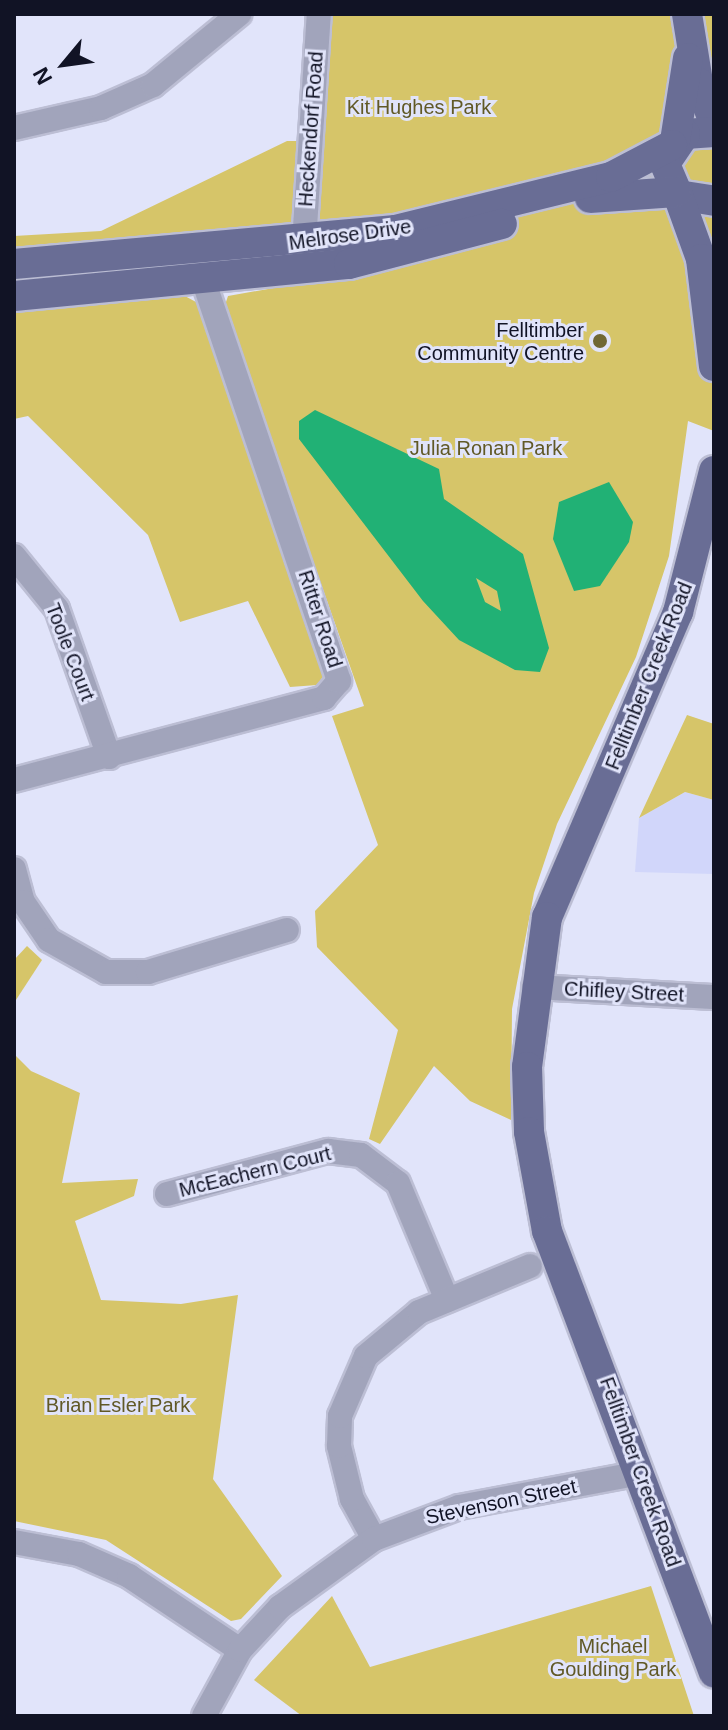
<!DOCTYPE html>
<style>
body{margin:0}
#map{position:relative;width:728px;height:1730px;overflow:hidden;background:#e1e4fa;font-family:Arial,sans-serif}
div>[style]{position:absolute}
.built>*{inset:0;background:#d1d6fa}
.green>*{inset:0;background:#d6c569}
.water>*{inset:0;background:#21b175}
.roads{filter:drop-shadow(2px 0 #bcbed4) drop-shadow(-2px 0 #bcbed4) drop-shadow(0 2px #bcbed4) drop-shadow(0 -2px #bcbed4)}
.minor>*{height:24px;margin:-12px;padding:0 12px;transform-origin:12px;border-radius:12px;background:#a1a4bb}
.major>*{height:30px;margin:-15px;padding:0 15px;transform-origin:15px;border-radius:15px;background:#696d95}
.dots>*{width:22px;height:22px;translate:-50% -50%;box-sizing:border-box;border:4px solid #e1e4fa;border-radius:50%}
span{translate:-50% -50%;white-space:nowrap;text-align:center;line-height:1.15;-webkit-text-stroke:6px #e1e4fa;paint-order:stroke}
.park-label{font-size:20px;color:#615926}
.street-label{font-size:20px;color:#111325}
.poi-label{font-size:20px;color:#111325}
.right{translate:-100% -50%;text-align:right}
.frame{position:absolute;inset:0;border:16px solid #111325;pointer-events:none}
.north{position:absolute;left:24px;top:24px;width:80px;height:80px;-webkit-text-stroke:6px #e1e4fa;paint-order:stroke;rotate:241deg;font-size:22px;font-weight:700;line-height:32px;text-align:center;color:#111325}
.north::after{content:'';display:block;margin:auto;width:28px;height:36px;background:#111325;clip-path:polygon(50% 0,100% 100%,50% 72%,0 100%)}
</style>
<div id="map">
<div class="built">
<i style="clip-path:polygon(685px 792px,714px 800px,714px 874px,635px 872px,639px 818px)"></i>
</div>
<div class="green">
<i style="clip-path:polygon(331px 14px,714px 14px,714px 431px,688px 421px,669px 556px,636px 657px,557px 824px,534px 893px,512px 1009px,511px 1120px,470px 1101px,434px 1066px,380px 1144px,369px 1139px,398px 1030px,317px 947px,315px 911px,378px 845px,332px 716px,364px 706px,224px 308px,228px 296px,285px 286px,183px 295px,196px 302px,212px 337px,329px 669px,317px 685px,290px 687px,248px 601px,180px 622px,148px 535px,28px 416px,14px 419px,14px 236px,101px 231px,287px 141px,322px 141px)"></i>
<i style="clip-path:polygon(687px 715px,714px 724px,714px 800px,685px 792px,639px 818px)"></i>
<i style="clip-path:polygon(27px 946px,42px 960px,14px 1003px,14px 960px)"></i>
<i style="clip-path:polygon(14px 1054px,31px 1071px,80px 1093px,62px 1183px,138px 1179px,134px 1196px,75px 1221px,101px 1300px,181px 1304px,238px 1295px,213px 1479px,282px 1576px,241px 1619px,231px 1621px,106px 1540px,14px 1521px)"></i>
<i style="clip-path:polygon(651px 1586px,694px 1716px,302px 1716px,254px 1680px,332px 1596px,370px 1667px)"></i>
</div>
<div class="water">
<i style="clip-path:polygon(evenodd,315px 410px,439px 469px,444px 499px,523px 554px,549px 648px,540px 672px,515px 670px,459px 640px,423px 601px,299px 439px,299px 421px,315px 410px,476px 578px,497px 591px,501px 611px,485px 602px,476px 578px)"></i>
<i style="clip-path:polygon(609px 482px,633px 522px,629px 542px,600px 586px,574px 591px,553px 539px,559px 502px)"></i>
</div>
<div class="roads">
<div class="minor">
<i style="left:14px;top:128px;width:89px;rotate:-12.9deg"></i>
<i style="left:101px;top:108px;width:57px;rotate:-23.9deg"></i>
<i style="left:153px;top:85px;width:112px;rotate:-39.5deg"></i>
<i style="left:304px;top:243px;width:229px;rotate:-86.3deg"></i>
<i style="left:14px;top:556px;width:68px;rotate:50.9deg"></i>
<i style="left:57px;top:609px;width:157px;rotate:70.6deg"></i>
<i style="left:14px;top:780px;width:321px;rotate:-14.8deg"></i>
<i style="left:324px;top:698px;width:23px;rotate:-49deg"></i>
<i style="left:339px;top:681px;width:427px;rotate:-108.7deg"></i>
<i style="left:14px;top:869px;width:34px;rotate:75deg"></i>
<i style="left:23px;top:902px;width:46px;rotate:55.6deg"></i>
<i style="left:49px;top:940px;width:65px;rotate:29.3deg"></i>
<i style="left:106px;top:972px;width:42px"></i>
<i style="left:148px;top:972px;width:145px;rotate:-16.8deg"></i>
<i style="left:534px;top:987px;width:180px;rotate:3.2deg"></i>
<i style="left:167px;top:1194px;width:167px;rotate:-15deg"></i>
<i style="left:328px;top:1151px;width:33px;rotate:7deg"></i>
<i style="left:361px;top:1155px;width:46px;rotate:37.1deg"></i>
<i style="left:398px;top:1183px;width:127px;rotate:67.3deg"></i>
<i style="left:374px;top:1539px;width:46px;rotate:-118.8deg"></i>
<i style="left:352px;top:1499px;width:55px;rotate:-103.8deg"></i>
<i style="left:339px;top:1446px;width:30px;rotate:-88deg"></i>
<i style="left:340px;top:1416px;width:65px;rotate:-66.6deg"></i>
<i style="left:366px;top:1356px;width:69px;rotate:-39.7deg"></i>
<i style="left:419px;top:1312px;width:120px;rotate:-22.5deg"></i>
<i style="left:14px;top:1542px;width:66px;rotate:10.5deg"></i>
<i style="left:79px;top:1554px;width:55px;rotate:23.7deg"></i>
<i style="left:129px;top:1576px;width:133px;rotate:33.7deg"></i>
<i style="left:204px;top:1716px;width:75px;rotate:-61.4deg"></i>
<i style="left:240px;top:1650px;width:59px;rotate:-47.1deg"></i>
<i style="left:280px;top:1607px;width:116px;rotate:-35.9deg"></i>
<i style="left:374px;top:1539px;width:91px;rotate:-20.6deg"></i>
<i style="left:459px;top:1507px;width:185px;rotate:-10.6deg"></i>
</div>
<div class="major">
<i style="left:687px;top:14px;width:69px;rotate:80.8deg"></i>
<i style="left:698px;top:82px;width:43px;rotate:68.2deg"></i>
<i style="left:714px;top:132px;width:29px;rotate:176deg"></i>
<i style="left:685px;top:134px;width:36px;rotate:124deg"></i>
<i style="left:665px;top:164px;width:34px;rotate:67deg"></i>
<i style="left:678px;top:195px;width:36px;rotate:9deg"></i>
<i style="left:675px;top:141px;width:84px;rotate:-81.1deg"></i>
<i style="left:678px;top:195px;width:68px;rotate:70.2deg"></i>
<i style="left:701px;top:259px;width:108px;rotate:83.1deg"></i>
<i style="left:590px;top:198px;width:86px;rotate:-4deg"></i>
<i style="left:14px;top:264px;width:383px;rotate:-5.1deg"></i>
<i style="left:395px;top:230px;width:222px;rotate:-13.8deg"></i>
<i style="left:611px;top:177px;width:69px;rotate:-27.7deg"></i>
<i style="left:14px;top:296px;width:337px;rotate:-5.5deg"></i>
<i style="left:349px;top:264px;width:158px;rotate:-14.7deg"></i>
<i style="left:714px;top:471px;width:146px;rotate:104.3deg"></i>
<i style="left:678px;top:612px;width:332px;rotate:113.2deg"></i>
<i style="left:547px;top:917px;width:151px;rotate:97.6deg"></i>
<i style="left:527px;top:1067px;width:65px;rotate:88.2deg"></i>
<i style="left:529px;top:1132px;width:101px;rotate:79.7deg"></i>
<i style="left:547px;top:1231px;width:472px;rotate:69.3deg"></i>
</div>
</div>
<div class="dots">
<i style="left:600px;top:341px;background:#706734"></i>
</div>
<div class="park-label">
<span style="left:419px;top:107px">Kit Hughes Park</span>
<span style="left:486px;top:448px">Julia Ronan Park</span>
<span style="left:118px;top:1405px">Brian Esler Park</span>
<span style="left:613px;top:1658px">Michael<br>Goulding Park</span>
</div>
<div class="street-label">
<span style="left:311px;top:129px;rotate:-86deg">Heckendorf Road</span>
<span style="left:350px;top:235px;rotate:-8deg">Melrose Drive</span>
<span style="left:320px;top:619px;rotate:72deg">Ritter Road</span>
<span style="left:70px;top:652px;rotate:69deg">Toole Court</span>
<span style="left:649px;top:676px;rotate:-68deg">Felltimber Creek Road</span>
<span style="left:624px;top:992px;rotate:3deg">Chifley Street</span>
<span style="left:255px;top:1172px;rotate:-14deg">McEachern Court</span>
<span style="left:640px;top:1472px;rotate:70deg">Felltimber Creek Road</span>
<span style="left:501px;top:1502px;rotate:-12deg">Stevenson Street</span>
</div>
<div class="poi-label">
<span class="right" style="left:584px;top:342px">Felltimber<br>Community Centre</span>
</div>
<div class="frame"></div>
<div class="north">N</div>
</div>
